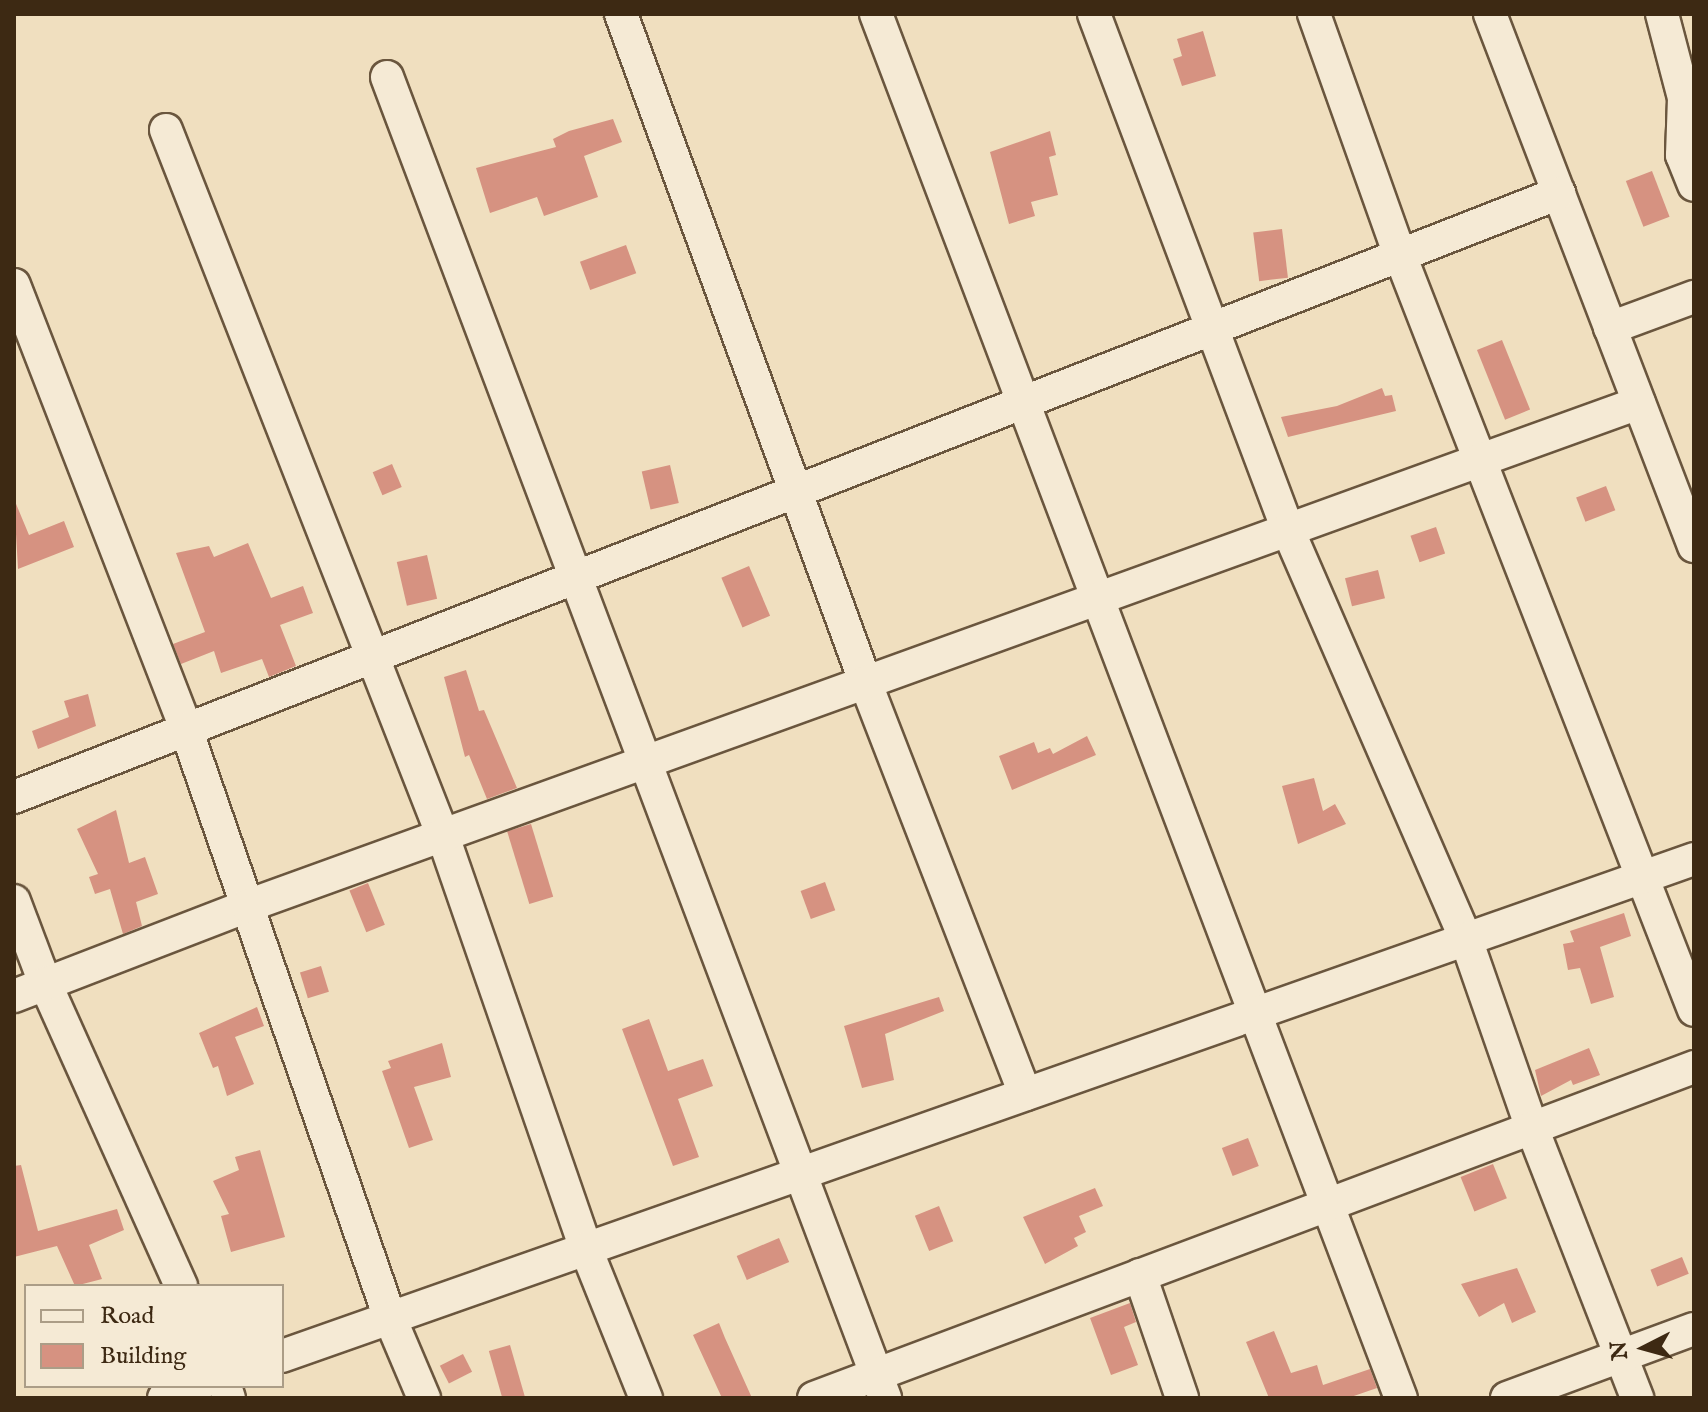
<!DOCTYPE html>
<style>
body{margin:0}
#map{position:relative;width:1708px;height:1412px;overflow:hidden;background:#f0dfbf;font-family:"IM FELL English",serif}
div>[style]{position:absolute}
.building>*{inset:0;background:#d69281;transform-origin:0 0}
.roads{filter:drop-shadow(2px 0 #6a563e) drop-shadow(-2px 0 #6a563e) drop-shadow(0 2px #6a563e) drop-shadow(0 -2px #6a563e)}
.minor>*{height:32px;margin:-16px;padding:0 16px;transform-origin:16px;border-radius:16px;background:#f5ead5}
span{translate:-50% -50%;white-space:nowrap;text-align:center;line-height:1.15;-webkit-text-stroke:8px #f5ead5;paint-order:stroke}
.frame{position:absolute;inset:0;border:16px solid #3d2913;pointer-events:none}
.legend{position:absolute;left:24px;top:1284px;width:260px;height:104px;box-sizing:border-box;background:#f5ead5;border:2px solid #ab9d87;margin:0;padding:10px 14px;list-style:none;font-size:24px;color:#3d2913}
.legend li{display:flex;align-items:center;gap:16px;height:40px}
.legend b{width:40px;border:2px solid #ab9d87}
.north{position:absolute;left:1604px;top:1308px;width:80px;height:80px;-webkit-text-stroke:6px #f5ead5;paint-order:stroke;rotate:264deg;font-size:22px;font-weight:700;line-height:32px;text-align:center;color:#3d2913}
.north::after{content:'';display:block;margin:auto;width:28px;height:36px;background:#3d2913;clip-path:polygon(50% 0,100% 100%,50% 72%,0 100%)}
</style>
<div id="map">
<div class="building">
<i style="clip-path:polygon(1203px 31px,1216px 76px,1182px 86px,1173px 59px,1182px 56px,1177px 39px)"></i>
<i style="clip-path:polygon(613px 119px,622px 142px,584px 156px,598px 197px,544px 216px,537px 197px,490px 213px,476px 168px,556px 147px,553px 139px,569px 131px)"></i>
<i style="clip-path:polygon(1050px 131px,1056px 155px,1049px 157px,1058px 195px,1031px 202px,1035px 216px,1009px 224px,990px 152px)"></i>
<i style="left:1652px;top:171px;width:49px;height:28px;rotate:69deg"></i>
<i style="left:1282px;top:229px;width:49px;height:29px;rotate:83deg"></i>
<i style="left:626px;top:245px;width:30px;height:49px;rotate:70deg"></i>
<i style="left:1502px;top:340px;width:75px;height:27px;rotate:68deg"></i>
<i style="clip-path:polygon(1382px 388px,1385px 396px,1392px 395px,1396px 411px,1288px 437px,1281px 417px,1337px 406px)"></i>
<i style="left:392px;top:464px;width:25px;height:21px;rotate:67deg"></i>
<i style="left:670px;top:465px;width:39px;height:29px;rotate:77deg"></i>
<i style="left:1606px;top:486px;width:26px;height:32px;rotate:69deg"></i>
<i style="clip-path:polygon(14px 499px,29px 535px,64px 521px,74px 547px,18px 569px)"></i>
<i style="left:1436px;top:527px;width:28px;height:27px;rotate:71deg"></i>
<i style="clip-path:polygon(248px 543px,271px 598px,303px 586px,313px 613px,280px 625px,296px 666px,269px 677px,262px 659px,221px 673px,214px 651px,181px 664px,173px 644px,205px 632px,176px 553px,209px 546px,214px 557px)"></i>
<i style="left:427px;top:555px;width:45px;height:31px;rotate:77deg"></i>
<i style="left:749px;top:566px;width:54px;height:30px;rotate:67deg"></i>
<i style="left:1378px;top:570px;width:29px;height:34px;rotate:76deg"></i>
<i style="clip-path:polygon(466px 670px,479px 711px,484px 710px,517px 788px,487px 799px,469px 755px,465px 757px,444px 677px)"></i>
<i style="clip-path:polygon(88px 694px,96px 726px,38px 749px,32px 731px,69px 717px,64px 701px)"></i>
<i style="clip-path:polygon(1087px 736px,1096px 755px,1012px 790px,999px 756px,1034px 742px,1038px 753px,1050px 748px,1053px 754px)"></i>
<i style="clip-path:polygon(1314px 778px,1323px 811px,1335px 804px,1346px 824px,1298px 844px,1282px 786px)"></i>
<i style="clip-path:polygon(116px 810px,129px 863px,145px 857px,158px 894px,136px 902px,142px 926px,123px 934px,110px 889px,95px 894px,89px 877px,98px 874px,77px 829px)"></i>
<i style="left:531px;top:824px;width:76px;height:25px;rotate:73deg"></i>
<i style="left:825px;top:882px;width:30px;height:26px;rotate:70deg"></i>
<i style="left:368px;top:883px;width:45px;height:20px;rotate:68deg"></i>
<i style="clip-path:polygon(1624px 913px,1631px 936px,1600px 947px,1614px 997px,1591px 1004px,1580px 968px,1568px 970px,1563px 944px,1574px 942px,1570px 931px)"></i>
<i style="left:321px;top:966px;width:27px;height:22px;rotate:73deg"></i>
<i style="clip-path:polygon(939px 997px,944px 1011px,885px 1034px,894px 1080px,862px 1088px,844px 1026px)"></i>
<i style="clip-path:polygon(257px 1007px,264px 1026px,235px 1037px,254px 1084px,227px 1096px,218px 1066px,213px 1068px,199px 1033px)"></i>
<i style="clip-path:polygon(649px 1019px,668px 1071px,703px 1059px,713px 1086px,678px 1099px,699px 1157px,673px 1166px,622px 1029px)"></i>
<i style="clip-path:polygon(442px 1043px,451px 1077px,414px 1087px,433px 1140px,409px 1148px,382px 1071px,391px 1068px,388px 1061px)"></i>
<i style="clip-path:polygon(1589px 1048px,1600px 1075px,1573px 1085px,1571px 1080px,1541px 1096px,1535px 1070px)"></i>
<i style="left:1248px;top:1138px;width:30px;height:28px;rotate:69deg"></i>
<i style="clip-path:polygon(260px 1150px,285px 1237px,231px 1252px,221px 1216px,229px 1214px,213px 1181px,239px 1170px,235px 1157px)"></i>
<i style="left:1493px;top:1164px;width:37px;height:35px;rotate:68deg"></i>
<i style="clip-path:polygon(21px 1165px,38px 1231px,117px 1209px,124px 1230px,89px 1245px,102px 1279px,75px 1286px,57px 1246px,14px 1257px,14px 1166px)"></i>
<i style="clip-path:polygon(1095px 1188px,1103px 1206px,1079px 1216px,1086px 1232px,1074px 1238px,1078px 1246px,1045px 1264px,1023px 1217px)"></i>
<i style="left:939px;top:1206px;width:38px;height:26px;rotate:68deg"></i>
<i style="left:779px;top:1238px;width:26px;height:46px;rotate:67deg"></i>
<i style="left:1682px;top:1257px;width:18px;height:34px;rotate:68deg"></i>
<i style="clip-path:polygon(1517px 1268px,1536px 1312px,1512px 1323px,1504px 1303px,1479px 1317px,1461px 1284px)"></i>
<i style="clip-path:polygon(1130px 1303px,1136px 1322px,1124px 1327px,1138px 1365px,1111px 1375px,1090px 1318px)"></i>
<i style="clip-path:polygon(719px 1323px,725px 1338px,752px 1398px,722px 1398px,693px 1335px)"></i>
<i style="clip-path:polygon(1274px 1331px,1291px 1373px,1317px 1365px,1323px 1385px,1370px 1369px,1377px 1388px,1348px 1398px,1269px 1398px,1246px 1342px)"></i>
<i style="left:510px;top:1345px;width:55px;height:22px;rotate:74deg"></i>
<i style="left:463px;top:1354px;width:20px;height:26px;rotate:63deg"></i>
</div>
<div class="roads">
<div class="minor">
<i style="left:621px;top:14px;width:713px;rotate:69.91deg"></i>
<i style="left:866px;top:684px;width:440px;rotate:68.8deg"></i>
<i style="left:876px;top:14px;width:1480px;rotate:69.23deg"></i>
<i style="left:1094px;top:14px;width:551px;rotate:69.4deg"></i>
<i style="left:1288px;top:530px;width:446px;rotate:66.5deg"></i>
<i style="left:1466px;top:939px;width:200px;rotate:70.8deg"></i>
<i style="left:1532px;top:1128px;width:290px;rotate:68.7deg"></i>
<i style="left:1314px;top:14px;width:256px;rotate:70.4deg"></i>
<i style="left:1400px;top:255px;width:810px;rotate:68.72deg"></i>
<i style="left:1490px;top:14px;width:570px;rotate:69.02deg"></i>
<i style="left:1662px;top:14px;width:87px;rotate:75.3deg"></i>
<i style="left:1684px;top:98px;width:57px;rotate:92deg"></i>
<i style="left:1682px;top:155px;width:32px;rotate:68deg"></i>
<i style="left:387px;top:77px;width:1412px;rotate:69.34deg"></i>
<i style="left:166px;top:130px;width:758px;rotate:68.58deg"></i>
<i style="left:443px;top:836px;width:437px;rotate:70.9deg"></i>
<i style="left:586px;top:1249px;width:161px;rotate:68.1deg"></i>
<i style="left:14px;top:285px;width:476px;rotate:68.8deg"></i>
<i style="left:186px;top:729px;width:623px;rotate:70.9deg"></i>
<i style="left:390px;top:1318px;width:87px;rotate:67deg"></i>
<i style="left:1610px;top:328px;width:90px;rotate:-20.3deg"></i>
<i style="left:14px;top:797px;width:1659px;rotate:-21.35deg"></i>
<i style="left:14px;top:901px;width:88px;rotate:69.3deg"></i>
<i style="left:45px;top:983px;width:332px;rotate:65.8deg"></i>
<i style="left:14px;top:996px;width:250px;rotate:-21.1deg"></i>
<i style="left:247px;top:906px;width:1480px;rotate:-19.87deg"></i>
<i style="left:1140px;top:1275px;width:130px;rotate:71.1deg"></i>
<i style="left:282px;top:1356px;width:1497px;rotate:-19.39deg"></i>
<i style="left:225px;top:1386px;width:13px;rotate:72deg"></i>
<i style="left:164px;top:1398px;width:36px;rotate:-19deg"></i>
<i style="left:814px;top:1398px;width:940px;rotate:-20.61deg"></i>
<i style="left:1507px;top:1398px;width:199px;rotate:-20.3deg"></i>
</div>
</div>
<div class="frame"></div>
<ul class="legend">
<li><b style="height:10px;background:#f5ead5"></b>Road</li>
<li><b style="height:22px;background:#d69281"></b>Building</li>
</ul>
<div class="north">N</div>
</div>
